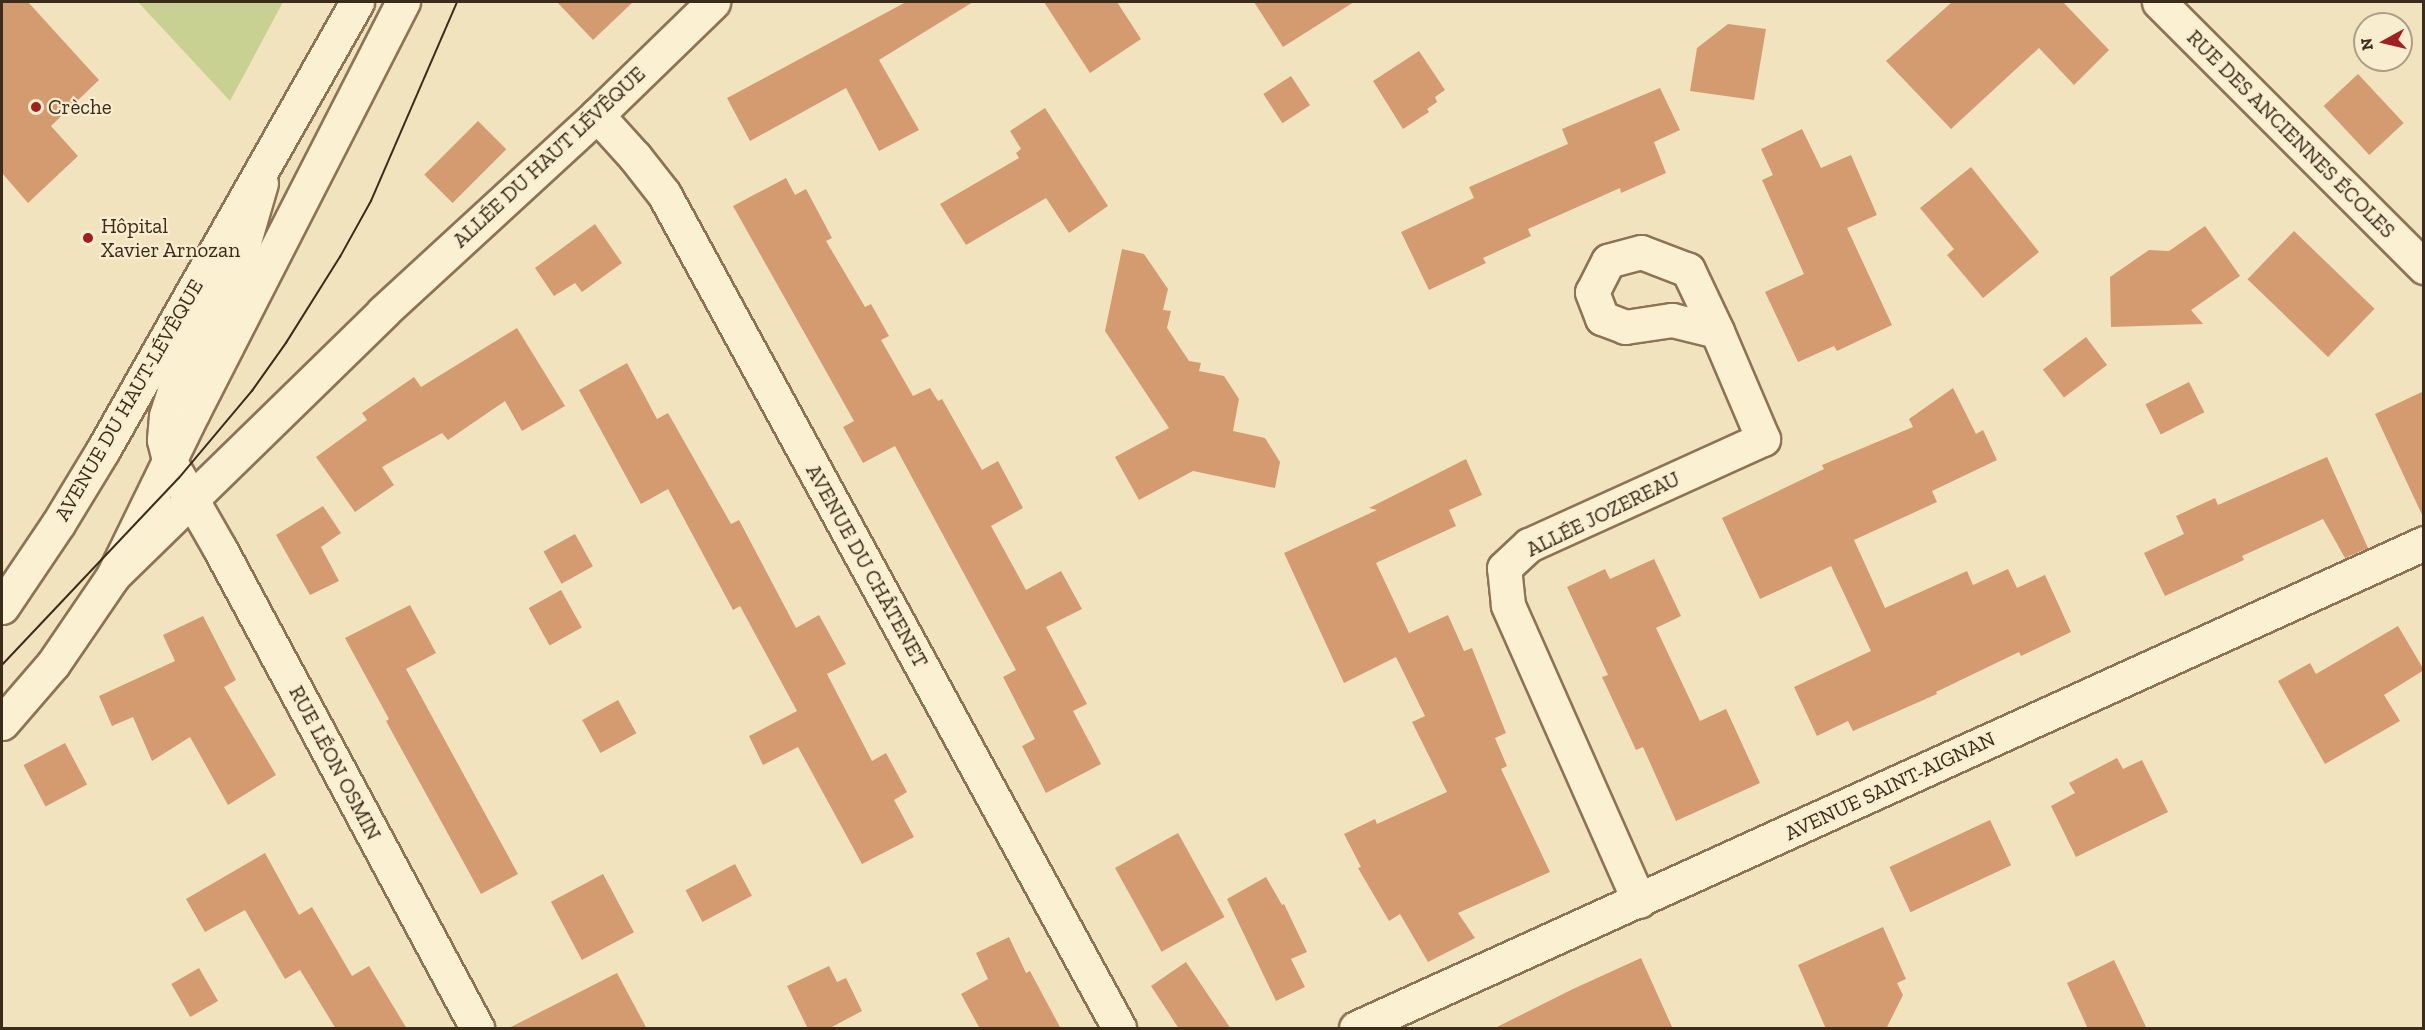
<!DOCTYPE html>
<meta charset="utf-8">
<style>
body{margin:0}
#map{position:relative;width:2425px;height:1030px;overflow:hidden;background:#f2e3bf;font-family:"Zilla Slab",serif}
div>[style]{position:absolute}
.green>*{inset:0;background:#c9d192}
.building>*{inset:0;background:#d49b71;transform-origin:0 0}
.roads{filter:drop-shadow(2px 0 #8d7355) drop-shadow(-2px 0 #8d7355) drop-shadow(0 2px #8d7355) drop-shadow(0 -2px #8d7355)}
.street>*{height:33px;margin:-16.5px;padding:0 16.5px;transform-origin:16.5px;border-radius:16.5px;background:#fcf0d3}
.secondary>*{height:33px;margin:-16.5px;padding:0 16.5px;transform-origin:16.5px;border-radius:16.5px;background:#fcf0d3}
.tram>*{height:1.5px;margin:-0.75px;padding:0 0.75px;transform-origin:0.75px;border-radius:0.75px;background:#3b2b1b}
.dots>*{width:16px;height:16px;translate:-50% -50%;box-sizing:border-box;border:3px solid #f9edcf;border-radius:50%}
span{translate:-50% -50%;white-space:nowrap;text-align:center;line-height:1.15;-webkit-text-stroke:4.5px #f9edcf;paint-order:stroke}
.poi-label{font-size:21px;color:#3b2b1b}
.left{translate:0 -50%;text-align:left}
.street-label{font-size:21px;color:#3b2b1b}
.frame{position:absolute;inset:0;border:3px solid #3b2b1b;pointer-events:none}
.north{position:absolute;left:2353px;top:12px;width:60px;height:60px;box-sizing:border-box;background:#f9edcf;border:2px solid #ad9f87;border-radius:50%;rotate:262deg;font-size:16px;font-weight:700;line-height:24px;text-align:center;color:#3b2b1b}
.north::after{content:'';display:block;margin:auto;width:21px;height:27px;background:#a21f1f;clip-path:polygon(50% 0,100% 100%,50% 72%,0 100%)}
</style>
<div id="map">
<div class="green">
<i style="clip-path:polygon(138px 2px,283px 2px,230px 101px)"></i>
</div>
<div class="building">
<i style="clip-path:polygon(2px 2px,28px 2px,99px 80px,51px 126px,78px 156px,28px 203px,2px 173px)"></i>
<i style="clip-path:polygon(557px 2px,633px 2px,593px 40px)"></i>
<i style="clip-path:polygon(906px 2px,973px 2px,879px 60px,919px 130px,879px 151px,846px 88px,750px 141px,727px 98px)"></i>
<i style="clip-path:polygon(1044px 2px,1117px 2px,1141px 39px,1090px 73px)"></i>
<i style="clip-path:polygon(1254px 2px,1354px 2px,1283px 47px)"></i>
<i style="clip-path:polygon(1952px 2px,2063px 2px,2109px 50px,2074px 85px,2039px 48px,1951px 129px,1886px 61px)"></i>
<i style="clip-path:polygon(1728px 24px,1766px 29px,1754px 100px,1690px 91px,1697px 48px)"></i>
<i style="clip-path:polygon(1419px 51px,1445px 90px,1435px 97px,1437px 102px,1427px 109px,1429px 112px,1403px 129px,1373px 81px)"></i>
<i style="left:2358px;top:74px;width:67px;height:47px;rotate:47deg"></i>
<i style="left:1291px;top:76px;width:35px;height:33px;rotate:57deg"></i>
<i style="clip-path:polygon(1660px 88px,1680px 130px,1654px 142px,1666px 173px,1621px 193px,1620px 188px,1528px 229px,1531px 236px,1483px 258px,1486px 263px,1429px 290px,1401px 232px,1474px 198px,1469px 187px,1568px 144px,1562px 129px)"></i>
<i style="clip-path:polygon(1045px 108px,1108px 206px,1069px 233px,1046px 198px,966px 245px,940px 204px,1019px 158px,1016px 153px,1021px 149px,1010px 131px)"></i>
<i style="left:478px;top:121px;width:40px;height:76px;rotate:45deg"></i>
<i style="clip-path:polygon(1802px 129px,1821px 168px,1851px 155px,1877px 215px,1847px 228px,1892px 325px,1837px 351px,1834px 346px,1798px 362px,1765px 292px,1804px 274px,1762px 180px,1773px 175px,1761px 149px)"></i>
<i style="clip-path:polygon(1971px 167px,2039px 252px,1983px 298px,1947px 255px,1954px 249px,1920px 208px)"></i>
<i style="clip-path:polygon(786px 178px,795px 195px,806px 189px,832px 238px,826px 241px,865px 307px,871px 304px,889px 336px,881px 340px,913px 396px,930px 388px,938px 401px,942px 399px,982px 470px,998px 461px,1023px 508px,991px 526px,1026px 590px,1061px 571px,1082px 609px,1046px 627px,1087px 704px,1073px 711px,1101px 764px,1046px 793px,1022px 746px,1035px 739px,1003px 677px,1016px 670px,895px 446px,863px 463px,843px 427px,854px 421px,733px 206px)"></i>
<i style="clip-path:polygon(595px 224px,622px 263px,582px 292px,575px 283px,554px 296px,535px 268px)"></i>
<i style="clip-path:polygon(2205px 226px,2240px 276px,2191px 310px,2203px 324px,2111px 327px,2110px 277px,2149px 250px,2169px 251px)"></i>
<i style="left:2294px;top:231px;width:112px;height:67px;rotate:44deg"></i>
<i style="clip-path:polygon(1122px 249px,1144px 254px,1168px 289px,1163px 310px,1171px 311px,1167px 328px,1189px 361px,1201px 363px,1199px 371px,1224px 376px,1239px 399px,1233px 431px,1265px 438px,1280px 462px,1275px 488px,1193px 471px,1139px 500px,1115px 457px,1169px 428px,1105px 331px)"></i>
<i style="clip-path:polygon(517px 328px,565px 406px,522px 431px,505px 401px,448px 440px,442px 433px,382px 467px,394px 485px,355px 512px,316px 457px,367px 420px,362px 413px,414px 377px,421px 387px)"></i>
<i style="left:2086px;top:337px;width:35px;height:54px;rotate:53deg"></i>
<i style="clip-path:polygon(627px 363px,657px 419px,668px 413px,731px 524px,739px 520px,796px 628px,819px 615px,846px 664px,827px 674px,872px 761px,886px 753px,907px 792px,894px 800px,914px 837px,862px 864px,798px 747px,763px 765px,749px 736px,797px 711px,740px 606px,733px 610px,668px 489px,641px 504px,579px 390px)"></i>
<i style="left:2189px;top:382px;width:34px;height:49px;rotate:63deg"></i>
<i style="clip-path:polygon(1953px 388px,1976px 434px,1983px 430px,1997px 460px,1932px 491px,1937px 502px,1854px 540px,1885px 608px,1967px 571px,1973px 585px,2008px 569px,2017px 588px,2045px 575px,2071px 632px,2021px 656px,2019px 652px,1936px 692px,1937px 694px,1853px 731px,1848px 721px,1817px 736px,1794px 687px,1871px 651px,1831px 566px,1760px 599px,1722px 518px,1824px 469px,1822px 465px,1913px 427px,1909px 419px)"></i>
<i style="clip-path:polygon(2424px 391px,2424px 519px,2375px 414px)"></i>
<i style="clip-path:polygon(2327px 457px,2368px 548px,2345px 558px,2323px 519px,2242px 556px,2244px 560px,2165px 596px,2144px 553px,2184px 534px,2176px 516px,2215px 498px,2218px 505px)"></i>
<i style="clip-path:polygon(1466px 459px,1482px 495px,1449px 510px,1456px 526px,1376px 563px,1409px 633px,1448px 615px,1464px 651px,1472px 648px,1506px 733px,1495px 738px,1507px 766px,1501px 769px,1550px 872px,1458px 913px,1475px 938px,1428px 962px,1400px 914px,1389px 921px,1358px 868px,1361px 867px,1344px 834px,1375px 819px,1377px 824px,1447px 792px,1412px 722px,1425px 716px,1396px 657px,1344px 683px,1284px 553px,1377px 510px,1369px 508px)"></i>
<i style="clip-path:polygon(323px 506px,341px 533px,321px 547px,339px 581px,310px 595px,276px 535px)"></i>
<i style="left:575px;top:534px;width:37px;height:36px;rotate:61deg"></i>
<i style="clip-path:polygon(1654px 559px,1681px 616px,1656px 628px,1700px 721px,1726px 709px,1760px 783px,1676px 821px,1643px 747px,1636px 750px,1602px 677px,1608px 675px,1567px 587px,1605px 569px,1610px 579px)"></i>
<i style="left:561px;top:590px;width:43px;height:37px;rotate:61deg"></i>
<i style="clip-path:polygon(410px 605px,436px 653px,406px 669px,518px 874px,481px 894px,386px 721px,389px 719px,345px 638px)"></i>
<i style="clip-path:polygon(203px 616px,236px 680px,224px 687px,276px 775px,228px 805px,190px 737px,152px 761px,133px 717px,112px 726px,99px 696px,175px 661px,163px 635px)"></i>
<i style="clip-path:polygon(2398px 626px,2424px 670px,2384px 695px,2400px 721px,2325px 764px,2278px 681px,2310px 663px,2316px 674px)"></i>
<i style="left:618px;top:700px;width:38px;height:41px;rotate:61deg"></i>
<i style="left:65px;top:743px;width:47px;height:47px;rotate:62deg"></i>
<i style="clip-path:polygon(2117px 758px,2123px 769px,2142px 760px,2168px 812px,2076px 857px,2051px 806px,2075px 793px,2069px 783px)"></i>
<i style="left:1990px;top:820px;width:50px;height:111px;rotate:65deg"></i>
<i style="left:1178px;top:833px;width:96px;height:72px;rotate:61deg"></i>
<i style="clip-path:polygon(265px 853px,299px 915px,312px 907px,352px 976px,369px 966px,407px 1029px,336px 1029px,300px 970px,285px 979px,245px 910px,205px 932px,186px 899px)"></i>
<i style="left:735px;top:864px;width:36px;height:56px;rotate:62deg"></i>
<i style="left:603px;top:874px;width:66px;height:59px;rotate:62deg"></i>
<i style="clip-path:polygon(1266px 877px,1282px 905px,1284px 904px,1307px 952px,1291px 959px,1305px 987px,1276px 1001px,1227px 899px)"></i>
<i style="clip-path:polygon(1883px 927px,1906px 979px,1897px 983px,1903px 995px,1886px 1029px,1826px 1029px,1798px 965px)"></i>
<i style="clip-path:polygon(1009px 937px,1026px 973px,1030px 971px,1061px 1029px,980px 1029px,961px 994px,988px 979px,976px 953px)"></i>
<i style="clip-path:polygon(1641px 958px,1673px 1029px,1493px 1029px,1573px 989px)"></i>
<i style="clip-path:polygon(2114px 960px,2147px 1029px,2088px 1029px,2067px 983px)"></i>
<i style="clip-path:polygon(1186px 962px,1231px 1029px,1179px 1029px,1170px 1015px,1151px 986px)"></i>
<i style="clip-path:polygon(829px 966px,837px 982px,846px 978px,862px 1011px,828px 1029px,808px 1029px,787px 986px)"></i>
<i style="left:199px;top:968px;width:38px;height:32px;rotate:60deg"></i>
<i style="clip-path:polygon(617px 973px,647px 1029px,507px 1029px)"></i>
</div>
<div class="roads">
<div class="street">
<i style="left:2159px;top:2px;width:375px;rotate:45deg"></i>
<i style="left:597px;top:115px;width:57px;rotate:47.9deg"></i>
<i style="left:635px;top:157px;width:47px;rotate:51.9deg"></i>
<i style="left:664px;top:194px;width:950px;rotate:61.38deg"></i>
<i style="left:261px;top:183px;width:72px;rotate:106.2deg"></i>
<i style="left:241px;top:252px;width:154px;rotate:115.7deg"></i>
<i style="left:174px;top:391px;width:26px;rotate:108deg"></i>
<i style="left:166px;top:416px;width:24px;rotate:95deg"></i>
<i style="left:164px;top:440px;width:21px;rotate:76deg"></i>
<i style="left:169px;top:460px;width:103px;rotate:60.2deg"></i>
<i style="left:220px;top:549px;width:544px;rotate:61.78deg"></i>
<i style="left:116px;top:573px;width:373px;rotate:-44.3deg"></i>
<i style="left:383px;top:312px;width:291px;rotate:-42.6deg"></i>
<i style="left:597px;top:115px;width:162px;rotate:-44.2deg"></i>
<i style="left:1639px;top:901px;width:324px;rotate:-113.9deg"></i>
<i style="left:1508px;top:605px;width:37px;rotate:-96deg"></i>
<i style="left:1504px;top:568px;width:34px;rotate:-43deg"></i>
<i style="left:1529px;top:545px;width:257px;rotate:-24.4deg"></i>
<i style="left:1763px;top:439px;width:117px;rotate:-113.1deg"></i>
<i style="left:1717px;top:331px;width:68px;rotate:-115.4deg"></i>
<i style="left:1688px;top:270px;width:50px;rotate:-159deg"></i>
<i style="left:1641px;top:252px;width:34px;rotate:165deg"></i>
<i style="left:1608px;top:261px;width:35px;rotate:117deg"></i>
<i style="left:1592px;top:292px;width:28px;rotate:69deg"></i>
<i style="left:1602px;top:318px;width:25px;rotate:21deg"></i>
<i style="left:1625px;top:327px;width:48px;rotate:-8.5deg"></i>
<i style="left:1672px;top:320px;width:46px;rotate:13.7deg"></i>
<i style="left:1356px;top:1028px;width:1173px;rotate:-24.42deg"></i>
</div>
<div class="secondary">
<i style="left:2px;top:607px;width:100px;rotate:-56deg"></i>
<i style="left:58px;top:524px;width:87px;rotate:-58.7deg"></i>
<i style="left:103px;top:450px;width:515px;rotate:-60.45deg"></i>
<i style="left:2px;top:723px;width:78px;rotate:-49.2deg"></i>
<i style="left:53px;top:664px;width:107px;rotate:-55.7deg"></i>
<i style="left:113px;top:576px;width:182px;rotate:-64deg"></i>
<i style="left:193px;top:412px;width:461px;rotate:-62.9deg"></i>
</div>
</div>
<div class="tram">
<i style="left:2px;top:665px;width:257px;rotate:-46.6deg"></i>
<i style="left:179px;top:478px;width:114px;rotate:-50deg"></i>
<i style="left:252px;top:391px;width:59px;rotate:-54.7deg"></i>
<i style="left:286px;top:343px;width:102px;rotate:-57.9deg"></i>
<i style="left:340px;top:257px;width:64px;rotate:-61deg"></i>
<i style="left:371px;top:201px;width:217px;rotate:-66.6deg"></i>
</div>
<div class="dots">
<i style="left:36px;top:107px;background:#a21f1f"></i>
<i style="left:88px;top:238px;background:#a21f1f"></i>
</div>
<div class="poi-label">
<span class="left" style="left:48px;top:107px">Crèche</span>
<span class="left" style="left:101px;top:238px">Hôpital<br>Xavier Arnozan</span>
</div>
<div class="street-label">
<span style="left:2291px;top:134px;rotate:45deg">RUE DES ANCIENNES ÉCOLES</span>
<span style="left:549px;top:157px;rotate:-43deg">ALLÉE DU HAUT LÉVÊQUE</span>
<span style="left:129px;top:400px;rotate:-60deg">AVENUE DU HAUT-LÉVÊQUE</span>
<span style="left:1603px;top:514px;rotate:-26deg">ALLÉE JOZEREAU</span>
<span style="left:867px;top:566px;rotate:61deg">AVENUE DU CHÂTENET</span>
<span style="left:335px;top:763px;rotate:62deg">RUE LÉON OSMIN</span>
<span style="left:1890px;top:786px;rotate:-25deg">AVENUE SAINT-AIGNAN</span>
</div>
<div class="frame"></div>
<div class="north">N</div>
</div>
